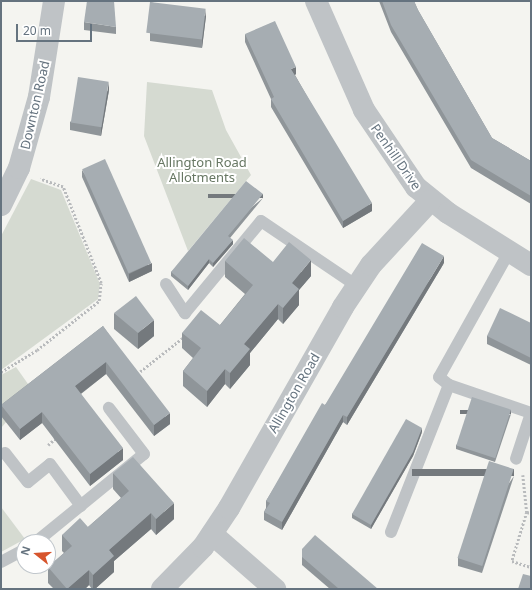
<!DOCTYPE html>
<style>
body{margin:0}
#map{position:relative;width:532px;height:590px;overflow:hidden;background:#f4f4f0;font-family:"Noto Sans",sans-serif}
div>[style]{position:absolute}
.green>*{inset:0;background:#d5dad1}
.path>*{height:2.5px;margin-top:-1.25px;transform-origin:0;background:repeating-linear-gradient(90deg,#b9bbbd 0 2px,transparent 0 4px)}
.lane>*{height:12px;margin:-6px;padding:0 6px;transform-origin:6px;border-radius:6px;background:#bfc3c6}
.street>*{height:22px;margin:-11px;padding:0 11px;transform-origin:11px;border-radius:11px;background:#bfc3c6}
.wall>*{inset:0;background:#8f9599}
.shaded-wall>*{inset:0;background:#74797d;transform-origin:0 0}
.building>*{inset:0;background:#a6adb2;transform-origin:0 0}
span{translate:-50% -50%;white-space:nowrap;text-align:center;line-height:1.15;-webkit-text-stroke:4px #fff;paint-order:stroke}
.street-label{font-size:13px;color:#65737f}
.park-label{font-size:13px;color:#677763}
.frame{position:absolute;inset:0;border:2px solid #65737f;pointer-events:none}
.north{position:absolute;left:16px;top:534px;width:40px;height:40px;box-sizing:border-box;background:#fff;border:1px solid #c1c7cc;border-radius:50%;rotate:287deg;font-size:11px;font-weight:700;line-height:16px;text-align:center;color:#65737f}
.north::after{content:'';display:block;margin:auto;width:14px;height:18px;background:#d7552d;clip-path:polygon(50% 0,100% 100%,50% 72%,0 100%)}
.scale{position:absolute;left:16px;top:24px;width:76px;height:18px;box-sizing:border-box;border:2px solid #65737f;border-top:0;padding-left:5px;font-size:12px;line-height:14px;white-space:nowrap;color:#65737f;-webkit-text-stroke:3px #fff;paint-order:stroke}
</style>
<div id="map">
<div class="green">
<i style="clip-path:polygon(147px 82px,212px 90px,226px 130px,251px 175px,188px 251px,144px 136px)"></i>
<i style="clip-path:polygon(31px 179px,61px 190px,100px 284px,98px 299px,1px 370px,1px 236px)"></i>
<i style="clip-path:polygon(16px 367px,33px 391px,1px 428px,1px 375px)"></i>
<i style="clip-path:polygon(1px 507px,25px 539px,1px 552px)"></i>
</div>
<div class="path">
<i style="left:1px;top:372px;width:42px;rotate:-31.4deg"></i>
<i style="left:37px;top:350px;width:79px;rotate:-38.3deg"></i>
<i style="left:99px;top:301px;width:18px;rotate:-84deg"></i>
<i style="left:101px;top:283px;width:103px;rotate:-111.6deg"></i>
<i style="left:63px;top:187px;width:24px;rotate:-161deg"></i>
<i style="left:137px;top:374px;width:61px;rotate:-38.4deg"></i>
<i style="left:48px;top:445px;width:11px;rotate:-41deg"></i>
<i style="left:523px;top:475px;width:37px;rotate:84deg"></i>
<i style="left:527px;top:512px;width:51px;rotate:107deg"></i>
<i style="left:512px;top:561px;width:20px;rotate:18deg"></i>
<i style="left:527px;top:512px;width:4px;rotate:14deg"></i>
</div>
<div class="lane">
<i style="left:509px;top:252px;width:143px;rotate:119.2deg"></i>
<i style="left:439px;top:377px;width:13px;rotate:39deg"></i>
<i style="left:449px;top:385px;width:87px;rotate:18.9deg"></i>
<i style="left:531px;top:413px;width:48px;rotate:108.1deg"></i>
<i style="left:166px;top:284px;width:35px;rotate:57deg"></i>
<i style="left:185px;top:313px;width:119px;rotate:-50.4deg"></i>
<i style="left:261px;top:221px;width:116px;rotate:34.1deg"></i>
<i style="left:5px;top:453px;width:37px;rotate:52deg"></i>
<i style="left:28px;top:482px;width:28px;rotate:-39deg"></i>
<i style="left:50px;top:464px;width:52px;rotate:53.6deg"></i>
<i style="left:391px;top:532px;width:158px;rotate:-68.5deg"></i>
<i style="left:36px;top:542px;width:139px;rotate:-39.2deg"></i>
<i style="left:144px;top:454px;width:58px;rotate:-127.3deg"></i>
<i style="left:1px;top:562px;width:26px;rotate:-28deg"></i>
</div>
<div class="street">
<i style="left:316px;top:1px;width:119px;rotate:66.2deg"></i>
<i style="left:364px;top:110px;width:93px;rotate:56deg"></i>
<i style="left:416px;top:187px;width:41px;rotate:39.1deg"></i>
<i style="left:448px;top:213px;width:98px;rotate:32.1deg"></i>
<i style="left:1px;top:205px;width:41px;rotate:-64.1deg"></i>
<i style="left:19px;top:168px;width:74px;rotate:-74.3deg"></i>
<i style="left:39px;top:97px;width:97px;rotate:-81.1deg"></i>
<i style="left:212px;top:534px;width:84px;rotate:41.1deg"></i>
<i style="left:162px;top:589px;width:59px;rotate:-45.7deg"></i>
<i style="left:203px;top:547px;width:47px;rotate:-56.3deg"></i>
<i style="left:229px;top:508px;width:231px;rotate:-60.4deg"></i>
<i style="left:343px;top:307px;width:50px;rotate:-56.3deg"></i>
<i style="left:371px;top:265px;width:87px;rotate:-47.3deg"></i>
</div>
<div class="wall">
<i style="clip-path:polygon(379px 1px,414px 1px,418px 10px,492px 138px,531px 161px,531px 204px,471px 168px,391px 32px)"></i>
<i style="clip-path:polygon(150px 2px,206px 16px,202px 48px,150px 41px)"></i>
<i style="clip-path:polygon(84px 22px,116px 27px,116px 34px,84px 30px)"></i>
<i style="clip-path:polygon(245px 34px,296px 74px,295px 75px,372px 211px,343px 228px,271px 107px,271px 99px,245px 42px)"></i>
<i style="clip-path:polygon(109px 90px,101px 136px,70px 130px,70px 122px)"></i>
<i style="clip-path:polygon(82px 170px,152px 271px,129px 282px,82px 177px)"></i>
<i style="clip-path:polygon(263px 198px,230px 238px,233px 244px,213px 267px,209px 263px,188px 290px,171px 276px,171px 272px)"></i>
<i style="clip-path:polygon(225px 261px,273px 262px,311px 276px,299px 290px,299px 305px,283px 324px,278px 319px,250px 353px,250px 365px,230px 389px,225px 384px,207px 407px,183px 386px,183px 371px,193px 358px,182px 348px,182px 333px,220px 325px,245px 294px,225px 277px)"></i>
<i style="clip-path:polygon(444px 263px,347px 425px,343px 422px,282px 530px,264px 520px,264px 512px,266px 508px,266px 501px,325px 405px)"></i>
<i style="clip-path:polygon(114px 313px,154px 336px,138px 349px,114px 329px)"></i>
<i style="clip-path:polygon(531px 323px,531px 365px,487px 344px,487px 336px)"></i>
<i style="clip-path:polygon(103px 326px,170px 424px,154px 436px,106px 374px,81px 394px,123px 460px,90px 486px,42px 423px,20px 440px,1px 416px,1px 405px)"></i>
<i style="clip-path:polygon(511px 414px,495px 462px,456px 449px,456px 445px)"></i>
<i style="clip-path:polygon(422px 432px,413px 456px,371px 529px,352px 518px,352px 514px)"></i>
<i style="clip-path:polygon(113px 473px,174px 519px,156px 535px,151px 529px,114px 561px,114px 572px,95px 589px,92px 589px,89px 585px,85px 589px,54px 589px,48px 583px,48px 567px,64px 553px,62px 551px,62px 535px,88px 527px,121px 498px,113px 489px)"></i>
<i style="clip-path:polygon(514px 476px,482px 573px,458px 566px,458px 558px)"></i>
<i style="clip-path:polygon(302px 549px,378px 589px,330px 589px,302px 565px)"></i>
</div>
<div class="shaded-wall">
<i style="clip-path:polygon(206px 9px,206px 16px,202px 48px,202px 40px)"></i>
<i style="clip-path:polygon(296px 67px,296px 74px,291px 77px,291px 69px)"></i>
<i style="clip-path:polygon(109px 82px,109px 90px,101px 136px,101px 128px)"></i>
<i style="left:263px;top:194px;width:4px;height:55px;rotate:90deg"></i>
<i style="clip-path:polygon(372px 203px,372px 211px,343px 228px,343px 221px)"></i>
<i style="clip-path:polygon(233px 240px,233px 244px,213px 267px,213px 263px)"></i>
<i style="clip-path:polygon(444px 256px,444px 263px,347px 425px,347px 417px)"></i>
<i style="clip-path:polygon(209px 259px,209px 263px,188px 290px,188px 286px)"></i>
<i style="clip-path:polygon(311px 260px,311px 276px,299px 290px,299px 305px,283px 324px,283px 308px,292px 283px)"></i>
<i style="clip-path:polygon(152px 263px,152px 271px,129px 282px,129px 274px)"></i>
<i style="clip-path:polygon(278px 304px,278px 319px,250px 353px,250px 365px,230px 389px,230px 373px,244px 344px)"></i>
<i style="clip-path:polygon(154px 320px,154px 336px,138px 349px,138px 333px)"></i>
<i style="clip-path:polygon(106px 362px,106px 374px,75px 398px,75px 386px)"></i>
<i style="clip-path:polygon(225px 369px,225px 384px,207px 407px,207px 391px)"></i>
<i style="left:511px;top:410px;width:4px;height:51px;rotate:90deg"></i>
<i style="clip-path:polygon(42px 412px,42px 423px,20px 440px,20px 429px)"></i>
<i style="clip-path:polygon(170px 413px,170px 424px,154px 436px,154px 425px)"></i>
<i style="clip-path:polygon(343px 415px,343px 422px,282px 530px,282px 522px)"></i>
<i style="clip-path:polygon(422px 428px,422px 432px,413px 456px,371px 529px,371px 525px)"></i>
<i style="clip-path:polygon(123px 448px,123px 460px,90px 486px,90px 474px)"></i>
<i style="left:514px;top:469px;width:7px;height:102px;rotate:90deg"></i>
<i style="clip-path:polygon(174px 503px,174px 519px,156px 535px,156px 519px)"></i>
<i style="clip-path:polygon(151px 513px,151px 529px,114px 561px,114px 572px,95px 589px,93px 589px,93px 575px,109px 550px)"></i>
<i style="clip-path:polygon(89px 570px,89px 585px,85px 589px,67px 589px)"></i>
</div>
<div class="building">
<i style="clip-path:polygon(87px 1px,114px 1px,116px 27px,84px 22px)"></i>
<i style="clip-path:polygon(382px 1px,414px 1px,418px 10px,492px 138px,531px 161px,531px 196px,471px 160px,391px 25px)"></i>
<i style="left:150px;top:2px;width:56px;height:31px;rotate:7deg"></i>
<i style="clip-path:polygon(275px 21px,296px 67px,291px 69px,372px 203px,343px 221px,271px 99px,274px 97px,245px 34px)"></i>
<i style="left:78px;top:77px;width:31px;height:46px;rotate:9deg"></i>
<i style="left:105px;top:159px;width:114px;height:25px;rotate:66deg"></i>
<i style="clip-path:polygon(246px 181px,263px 194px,228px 236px,233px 240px,213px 263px,209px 259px,188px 286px,171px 272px)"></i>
<i style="clip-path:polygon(244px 238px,273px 262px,289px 242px,311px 260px,292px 283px,299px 289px,283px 308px,278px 304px,244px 344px,250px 349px,230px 373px,225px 369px,207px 391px,183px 371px,201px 348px,182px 333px,201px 310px,220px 325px,253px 285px,225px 261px)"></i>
<i style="clip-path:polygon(422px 243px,444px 256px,347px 417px,343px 415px,282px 522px,264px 512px,270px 503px,266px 501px,322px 403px,325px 405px)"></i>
<i style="clip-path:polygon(136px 296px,154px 320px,138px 333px,114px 313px)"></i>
<i style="clip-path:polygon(500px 308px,531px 323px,531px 358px,487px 336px)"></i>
<i style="clip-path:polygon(103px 326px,170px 413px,154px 425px,106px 362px,75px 386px,123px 448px,90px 474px,42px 412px,20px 429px,1px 405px)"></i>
<i style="left:472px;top:397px;width:41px;height:51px;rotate:18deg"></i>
<i style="clip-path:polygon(406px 419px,422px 428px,413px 452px,371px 525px,352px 514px)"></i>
<i style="clip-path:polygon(133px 457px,174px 503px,156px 519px,151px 513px,109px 550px,114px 556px,93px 575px,89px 570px,67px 589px,48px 567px,72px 546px,62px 535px,80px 518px,88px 527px,129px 491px,113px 473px)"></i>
<i style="left:489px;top:461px;width:26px;height:102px;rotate:18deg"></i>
<i style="clip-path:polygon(315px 535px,378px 589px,339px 589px,302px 557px,302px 549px)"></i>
<i style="clip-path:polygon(523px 574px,531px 576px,531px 589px,518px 589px)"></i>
</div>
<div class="street-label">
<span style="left:35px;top:105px;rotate:-77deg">Downton Road</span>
<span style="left:396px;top:157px;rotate:55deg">Penhill Drive</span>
<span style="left:294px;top:393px;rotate:-60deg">Allington Road</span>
</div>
<div class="park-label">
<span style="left:202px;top:170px">Allington Road<br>Allotments</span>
</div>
<div class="frame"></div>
<div class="north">N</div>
<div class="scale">20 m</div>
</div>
